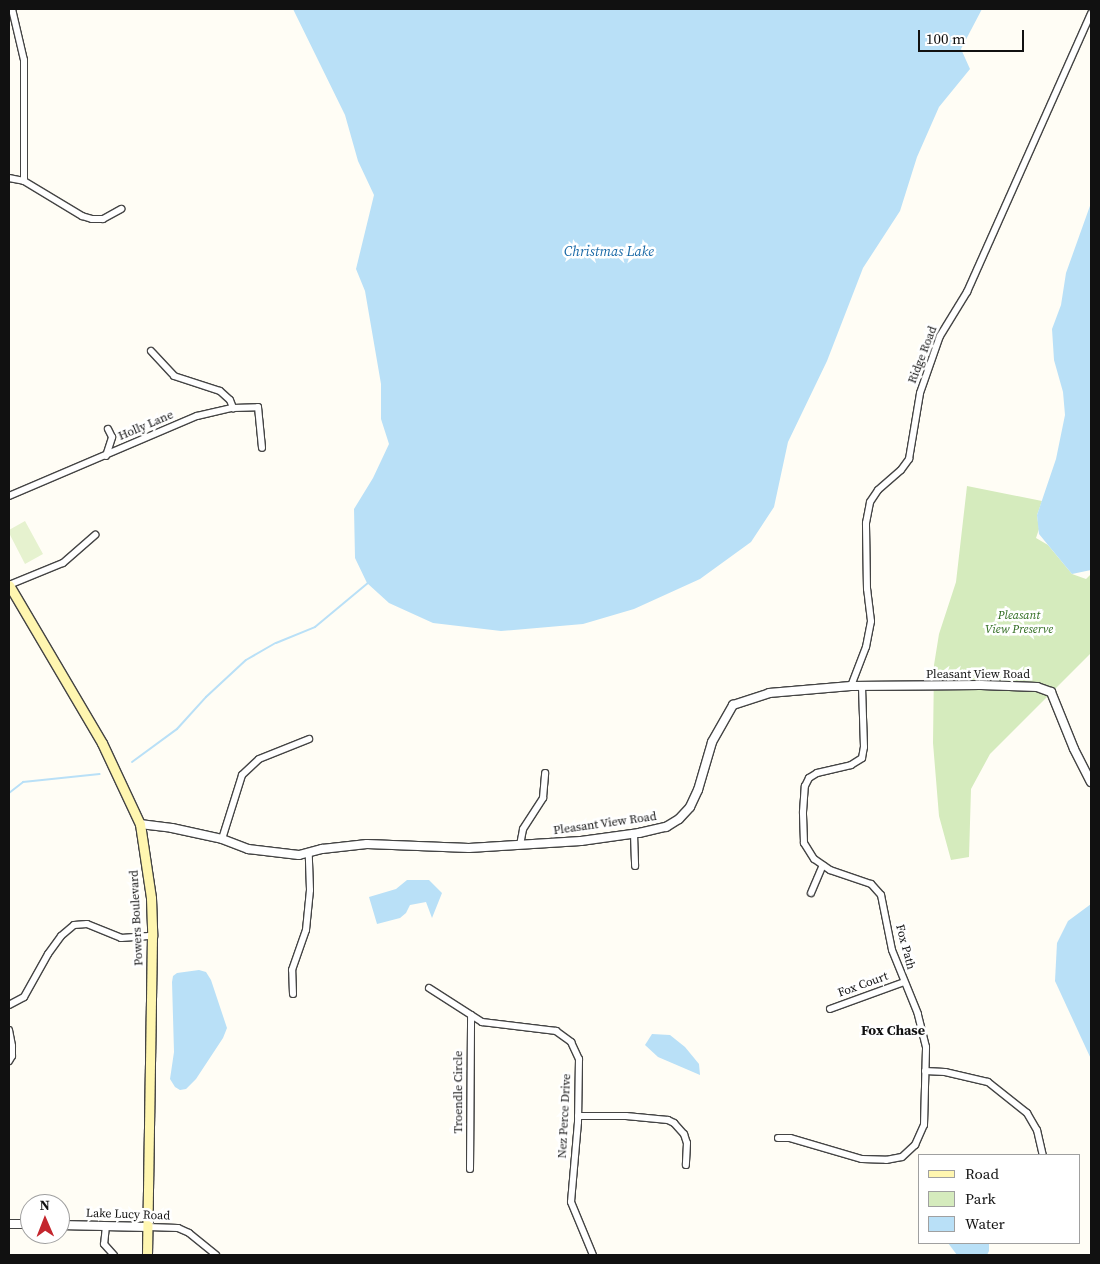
<!DOCTYPE html>
<style>
body{margin:0}
#map{position:relative;width:1100px;height:1264px;overflow:hidden;background:#fffdf5;font-family:"Source Serif 4",serif}
div>[style]{position:absolute}
.green>*{inset:0;background:#d5ebbd}
.pitch>*{inset:0;background:#e6f2cf}
.water>*{inset:0;background:#b9e0f7}
.stream>*{height:2px;margin:-1px;padding:0 1px;transform-origin:1px;border-radius:1px;background:#b9e0f7}
.roads{filter:drop-shadow(1px 0 #444) drop-shadow(-1px 0 #444) drop-shadow(0 1px #444) drop-shadow(0 -1px #444)}
.minor>*{height:6px;margin:-3px;padding:0 3px;transform-origin:3px;border-radius:3px;background:#fff}
.tertiary>*{height:8px;margin:-4px;padding:0 4px;transform-origin:4px;border-radius:4px;background:#fff}
.secondary>*{height:9px;margin:-4.5px;padding:0 4.5px;transform-origin:4.5px;border-radius:4.5px;background:#fff6b0}
span{translate:-50% -50%;white-space:nowrap;text-align:center;line-height:1.15;-webkit-text-stroke:5px #fff;paint-order:stroke}
.street-label{font-size:12px;color:#111}
.park-label{font-size:12px;color:#2f6b1f;font-style:italic}
.water-label{font-size:14px;color:#1768a6;font-style:italic}
.neighbourhood-label{font-size:14px;color:#111;font-weight:700}
.frame{position:absolute;inset:0;border:10px solid #111;pointer-events:none}
.legend{position:absolute;left:918px;top:1154px;width:162px;height:90px;box-sizing:border-box;background:#fff;border:1px solid #a0a0a0;margin:0;padding:6px 9px;list-style:none;font-size:15px;color:#111}
.legend li{display:flex;align-items:center;gap:10px;height:25px}
.legend b{width:25px;border:1px solid #a0a0a0}
.north{position:absolute;left:20px;top:1194px;width:50px;height:50px;box-sizing:border-box;background:#fff;border:1px solid #a0a0a0;border-radius:50%;rotate:359deg;font-size:14px;font-weight:700;line-height:20px;text-align:center;color:#111}
.north::after{content:'';display:block;margin:auto;width:18px;height:22px;background:#c4262e;clip-path:polygon(50% 0,100% 100%,50% 72%,0 100%)}
.scale{position:absolute;left:918px;top:30px;width:106px;height:22px;box-sizing:border-box;border:2px solid #111;border-top:0;padding-left:6px;font-size:15px;line-height:18px;white-space:nowrap;color:#111;-webkit-text-stroke:4px #fff;paint-order:stroke}
</style>
<div id="map">
<div class="green">
<i style="clip-path:polygon(967px 486px,1042px 501px,1037px 515px,1039px 529px,1036px 538px,1048px 545px,1072px 574px,1086px 579px,1091px 574px,1091px 653px,990px 754px,971px 789px,969px 857px,951px 860px,939px 816px,933px 743px,934px 665px,939px 634px,956px 582px)"></i>
</div>
<div class="pitch">
<i style="clip-path:polygon(25px 521px,43px 554px,25px 564px,9px 533px,9px 530px)"></i>
</div>
<div class="water">
<i style="clip-path:polygon(293px 9px,982px 9px,961px 49px,970px 69px,939px 107px,917px 157px,900px 211px,863px 268px,827px 361px,788px 442px,774px 507px,751px 542px,700px 579px,634px 609px,583px 624px,501px 631px,433px 623px,389px 603px,367px 583px,355px 558px,354px 509px,373px 478px,389px 444px,381px 419px,381px 384px,365px 291px,356px 269px,374px 195px,358px 161px,345px 115px)"></i>
<i style="clip-path:polygon(1091px 203px,1091px 570px,1072px 574px,1039px 534px,1037px 515px,1056px 459px,1065px 415px,1063px 392px,1054px 360px,1052px 329px,1061px 305px,1066px 273px)"></i>
<i style="clip-path:polygon(407px 880px,429px 880px,442px 893px,432px 918px,426px 902px,410px 905px,406px 913px,400px 918px,377px 924px,369px 897px,396px 889px)"></i>
<i style="clip-path:polygon(1091px 904px,1091px 1059px,1055px 981px,1057px 943px,1068px 921px)"></i>
<i style="clip-path:polygon(199px 970px,206px 972px,211px 980px,227px 1028px,223px 1038px,196px 1079px,186px 1089px,180px 1090px,175px 1087px,170px 1079px,174px 1052px,172px 982px,173px 976px,177px 973px)"></i>
<i style="clip-path:polygon(652px 1034px,670px 1035px,685px 1047px,699px 1064px,700px 1075px,658px 1057px,645px 1045px)"></i>
<i style="clip-path:polygon(948px 1243px,989px 1243px,989px 1251px,987px 1255px,957px 1255px)"></i>
</div>
<div class="stream">
<i style="left:132px;top:762px;width:56px;rotate:-36.3deg"></i>
<i style="left:177px;top:729px;width:43px;rotate:-47.8deg"></i>
<i style="left:206px;top:697px;width:54px;rotate:-42.8deg"></i>
<i style="left:246px;top:660px;width:34px;rotate:-30deg"></i>
<i style="left:276px;top:643px;width:42px;rotate:-22.3deg"></i>
<i style="left:315px;top:627px;width:70px;rotate:-39.8deg"></i>
<i style="left:9px;top:793px;width:18px;rotate:-38deg"></i>
<i style="left:23px;top:782px;width:77px;rotate:-5.9deg"></i>
</div>
<div class="roads">
<div class="minor">
<i style="left:12px;top:9px;width:52px;rotate:76.8deg"></i>
<i style="left:24px;top:60px;width:121px;rotate:90deg"></i>
<i style="left:9px;top:178px;width:15px;rotate:11deg"></i>
<i style="left:24px;top:181px;width:68px;rotate:31.1deg"></i>
<i style="left:82px;top:216px;width:10px;rotate:17deg"></i>
<i style="left:92px;top:219px;width:11px"></i>
<i style="left:103px;top:219px;width:21px;rotate:-29deg"></i>
<i style="left:151px;top:351px;width:34px;rotate:47deg"></i>
<i style="left:174px;top:376px;width:48px;rotate:18.1deg"></i>
<i style="left:220px;top:391px;width:13px;rotate:42deg"></i>
<i style="left:230px;top:400px;width:9px;rotate:69deg"></i>
<i style="left:106px;top:456px;width:20px;rotate:-72deg"></i>
<i style="left:112px;top:437px;width:9px;rotate:-117deg"></i>
<i style="left:9px;top:496px;width:204px;rotate:-23.1deg"></i>
<i style="left:197px;top:416px;width:37px;rotate:-13deg"></i>
<i style="left:233px;top:408px;width:25px;rotate:-2deg"></i>
<i style="left:258px;top:407px;width:41px;rotate:84.4deg"></i>
<i style="left:9px;top:585px;width:58px;rotate:-22.2deg"></i>
<i style="left:63px;top:563px;width:43px;rotate:-41.2deg"></i>
<i style="left:851px;top:686px;width:42px;rotate:-69deg"></i>
<i style="left:866px;top:647px;width:26px;rotate:-79deg"></i>
<i style="left:871px;top:621px;width:32px;rotate:-97deg"></i>
<i style="left:867px;top:589px;width:66px;rotate:-90.9deg"></i>
<i style="left:866px;top:523px;width:21px;rotate:-79deg"></i>
<i style="left:870px;top:502px;width:14px;rotate:-56deg"></i>
<i style="left:878px;top:490px;width:30px;rotate:-41deg"></i>
<i style="left:901px;top:470px;width:14px;rotate:-54deg"></i>
<i style="left:909px;top:459px;width:67px;rotate:-80.5deg"></i>
<i style="left:920px;top:393px;width:60px;rotate:-70.7deg"></i>
<i style="left:940px;top:336px;width:52px;rotate:-58.5deg"></i>
<i style="left:967px;top:292px;width:305px;rotate:-66deg"></i>
<i style="left:634px;top:834px;width:32px;rotate:88deg"></i>
<i style="left:222px;top:839px;width:67px;rotate:-72.6deg"></i>
<i style="left:242px;top:775px;width:23px;rotate:-43deg"></i>
<i style="left:259px;top:759px;width:54px;rotate:-21.8deg"></i>
<i style="left:520px;top:845px;width:16px;rotate:-79deg"></i>
<i style="left:523px;top:829px;width:37px;rotate:-57deg"></i>
<i style="left:543px;top:798px;width:25px;rotate:-85deg"></i>
<i style="left:811px;top:893px;width:30px;rotate:-67deg"></i>
<i style="left:429px;top:988px;width:63px;rotate:32.7deg"></i>
<i style="left:482px;top:1022px;width:75px;rotate:6.9deg"></i>
<i style="left:556px;top:1031px;width:19px;rotate:36deg"></i>
<i style="left:571px;top:1042px;width:19px;rotate:65deg"></i>
<i style="left:579px;top:1059px;width:63px;rotate:90.9deg"></i>
<i style="left:578px;top:1122px;width:80px;rotate:95deg"></i>
<i style="left:571px;top:1202px;width:57px;rotate:67.5deg"></i>
<i style="left:293px;top:994px;width:24px;rotate:-92deg"></i>
<i style="left:292px;top:970px;width:42px;rotate:-70.7deg"></i>
<i style="left:306px;top:930px;width:40px;rotate:-84.3deg"></i>
<i style="left:310px;top:890px;width:38px;rotate:-92deg"></i>
<i style="left:9px;top:1005px;width:17px;rotate:-28deg"></i>
<i style="left:24px;top:997px;width:49px;rotate:-60.8deg"></i>
<i style="left:48px;top:954px;width:22px;rotate:-54deg"></i>
<i style="left:61px;top:936px;width:17px;rotate:-40deg"></i>
<i style="left:74px;top:925px;width:13px;rotate:-4deg"></i>
<i style="left:87px;top:924px;width:37px;rotate:22deg"></i>
<i style="left:121px;top:938px;width:31px;rotate:-4deg"></i>
<i style="left:830px;top:1009px;width:79px;rotate:-20deg"></i>
<i style="left:9px;top:1030px;width:16px;rotate:79deg"></i>
<i style="left:12px;top:1046px;width:10px;rotate:90deg"></i>
<i style="left:12px;top:1056px;width:6px;rotate:121deg"></i>
<i style="left:925px;top:1071px;width:20px;rotate:3deg"></i>
<i style="left:945px;top:1072px;width:44px;rotate:13.1deg"></i>
<i style="left:988px;top:1082px;width:50px;rotate:38.5deg"></i>
<i style="left:1027px;top:1113px;width:20px;rotate:60deg"></i>
<i style="left:1037px;top:1130px;width:26px;rotate:77deg"></i>
<i style="left:578px;top:1116px;width:48px"></i>
<i style="left:626px;top:1116px;width:42px;rotate:5.4deg"></i>
<i style="left:668px;top:1120px;width:7px;rotate:27deg"></i>
<i style="left:674px;top:1123px;width:15px;rotate:48deg"></i>
<i style="left:684px;top:1134px;width:9px;rotate:72deg"></i>
<i style="left:687px;top:1143px;width:22px;rotate:93deg"></i>
<i style="left:778px;top:1138px;width:12px"></i>
<i style="left:790px;top:1138px;width:75px;rotate:16.3deg"></i>
<i style="left:862px;top:1159px;width:24px;rotate:2deg"></i>
<i style="left:886px;top:1160px;width:16px;rotate:-11deg"></i>
<i style="left:902px;top:1157px;width:18px;rotate:-43deg"></i>
<i style="left:915px;top:1145px;width:22px;rotate:-66deg"></i>
<i style="left:924px;top:1125px;width:78px;rotate:-88.5deg"></i>
<i style="left:926px;top:1047px;width:34px;rotate:-104deg"></i>
<i style="left:918px;top:1014px;width:69px;rotate:-112.1deg"></i>
<i style="left:892px;top:950px;width:56px;rotate:-101.3deg"></i>
<i style="left:881px;top:895px;width:15px;rotate:-132deg"></i>
<i style="left:871px;top:884px;width:43px;rotate:-161.1deg"></i>
<i style="left:830px;top:870px;width:19px;rotate:-145deg"></i>
<i style="left:814px;top:859px;width:19px;rotate:-122deg"></i>
<i style="left:804px;top:843px;width:31px;rotate:-92deg"></i>
<i style="left:803px;top:812px;width:26px;rotate:-86deg"></i>
<i style="left:805px;top:786px;width:9px;rotate:-63deg"></i>
<i style="left:809px;top:778px;width:9px;rotate:-32deg"></i>
<i style="left:817px;top:773px;width:35px;rotate:-13deg"></i>
<i style="left:851px;top:765px;width:13px;rotate:-32deg"></i>
<i style="left:862px;top:758px;width:11px;rotate:-80deg"></i>
<i style="left:864px;top:747px;width:61px;rotate:-91.9deg"></i>
<i style="left:470px;top:1169px;width:154px;rotate:-89.6deg"></i>
<i style="left:106px;top:1226px;width:18px;rotate:96deg"></i>
<i style="left:104px;top:1244px;width:15px;rotate:48deg"></i>
<i style="left:148px;top:1227px;width:30px;rotate:2deg"></i>
<i style="left:178px;top:1228px;width:12px;rotate:24deg"></i>
<i style="left:189px;top:1233px;width:35px;rotate:39deg"></i>
</div>
<div class="tertiary">
<i style="left:140px;top:824px;width:32px;rotate:7deg"></i>
<i style="left:172px;top:828px;width:51px;rotate:12.4deg"></i>
<i style="left:222px;top:839px;width:28px;rotate:21deg"></i>
<i style="left:248px;top:849px;width:51px;rotate:6.7deg"></i>
<i style="left:299px;top:855px;width:24px;rotate:-15deg"></i>
<i style="left:322px;top:849px;width:45px;rotate:-6.3deg"></i>
<i style="left:367px;top:844px;width:102px;rotate:2.2deg"></i>
<i style="left:469px;top:848px;width:112px;rotate:-3.6deg"></i>
<i style="left:581px;top:841px;width:59px;rotate:-7.9deg"></i>
<i style="left:639px;top:833px;width:28px;rotate:-13deg"></i>
<i style="left:666px;top:827px;width:15px;rotate:-32deg"></i>
<i style="left:679px;top:819px;width:16px;rotate:-47deg"></i>
<i style="left:690px;top:807px;width:19px;rotate:-65deg"></i>
<i style="left:698px;top:790px;width:50px;rotate:-73.7deg"></i>
<i style="left:712px;top:742px;width:43px;rotate:-60.4deg"></i>
<i style="left:733px;top:705px;width:38px;rotate:-18deg"></i>
<i style="left:769px;top:693px;width:82px;rotate:-4.9deg"></i>
<i style="left:851px;top:686px;width:130px;rotate:-0.4deg"></i>
<i style="left:981px;top:685px;width:56px;rotate:2deg"></i>
<i style="left:1037px;top:687px;width:15px;rotate:20deg"></i>
<i style="left:1051px;top:692px;width:61px;rotate:68deg"></i>
<i style="left:1074px;top:749px;width:37px;rotate:63deg"></i>
<i style="left:9px;top:1224px;width:21px"></i>
<i style="left:60px;top:1225px;width:88px;rotate:1.3deg"></i>
</div>
<div class="secondary">
<i style="left:9px;top:585px;width:183px;rotate:59.5deg"></i>
<i style="left:102px;top:743px;width:89px;rotate:64.9deg"></i>
<i style="left:140px;top:824px;width:75px;rotate:81.5deg"></i>
<i style="left:151px;top:898px;width:38px;rotate:88deg"></i>
<i style="left:152px;top:936px;width:319px;rotate:90.9deg"></i>
</div>
</div>
<div class="street-label">
<span style="left:923px;top:355px;rotate:-69deg">Ridge Road</span>
<span style="left:146px;top:426px;rotate:-23deg">Holly Lane</span>
<span style="left:978px;top:675px">Pleasant View Road</span>
<span style="left:605px;top:824px;rotate:-8deg">Pleasant View Road</span>
<span style="left:137px;top:918px;rotate:-93deg">Powers Boulevard</span>
<span style="left:905px;top:947px;rotate:75deg">Fox Path</span>
<span style="left:863px;top:985px;rotate:-20deg">Fox Court</span>
<span style="left:459px;top:1092px;rotate:-90deg">Troendle Circle</span>
<span style="left:565px;top:1116px;rotate:-87deg">Nez Perce Drive</span>
<span style="left:128px;top:1215px;rotate:2deg">Lake Lucy Road</span>
</div>
<div class="park-label">
<span style="left:1019px;top:623px">Pleasant<br>View Preserve</span>
</div>
<div class="water-label">
<span style="left:609px;top:251px">Christmas Lake</span>
</div>
<div class="neighbourhood-label">
<span style="left:893px;top:1030px">Fox Chase</span>
</div>
<div class="frame"></div>
<ul class="legend">
<li><b style="height:6px;background:#fff6b0"></b>Road</li>
<li><b style="height:14px;background:#d5ebbd"></b>Park</li>
<li><b style="height:14px;background:#b9e0f7"></b>Water</li>
</ul>
<div class="north">N</div>
<div class="scale">100 m</div>
</div>
